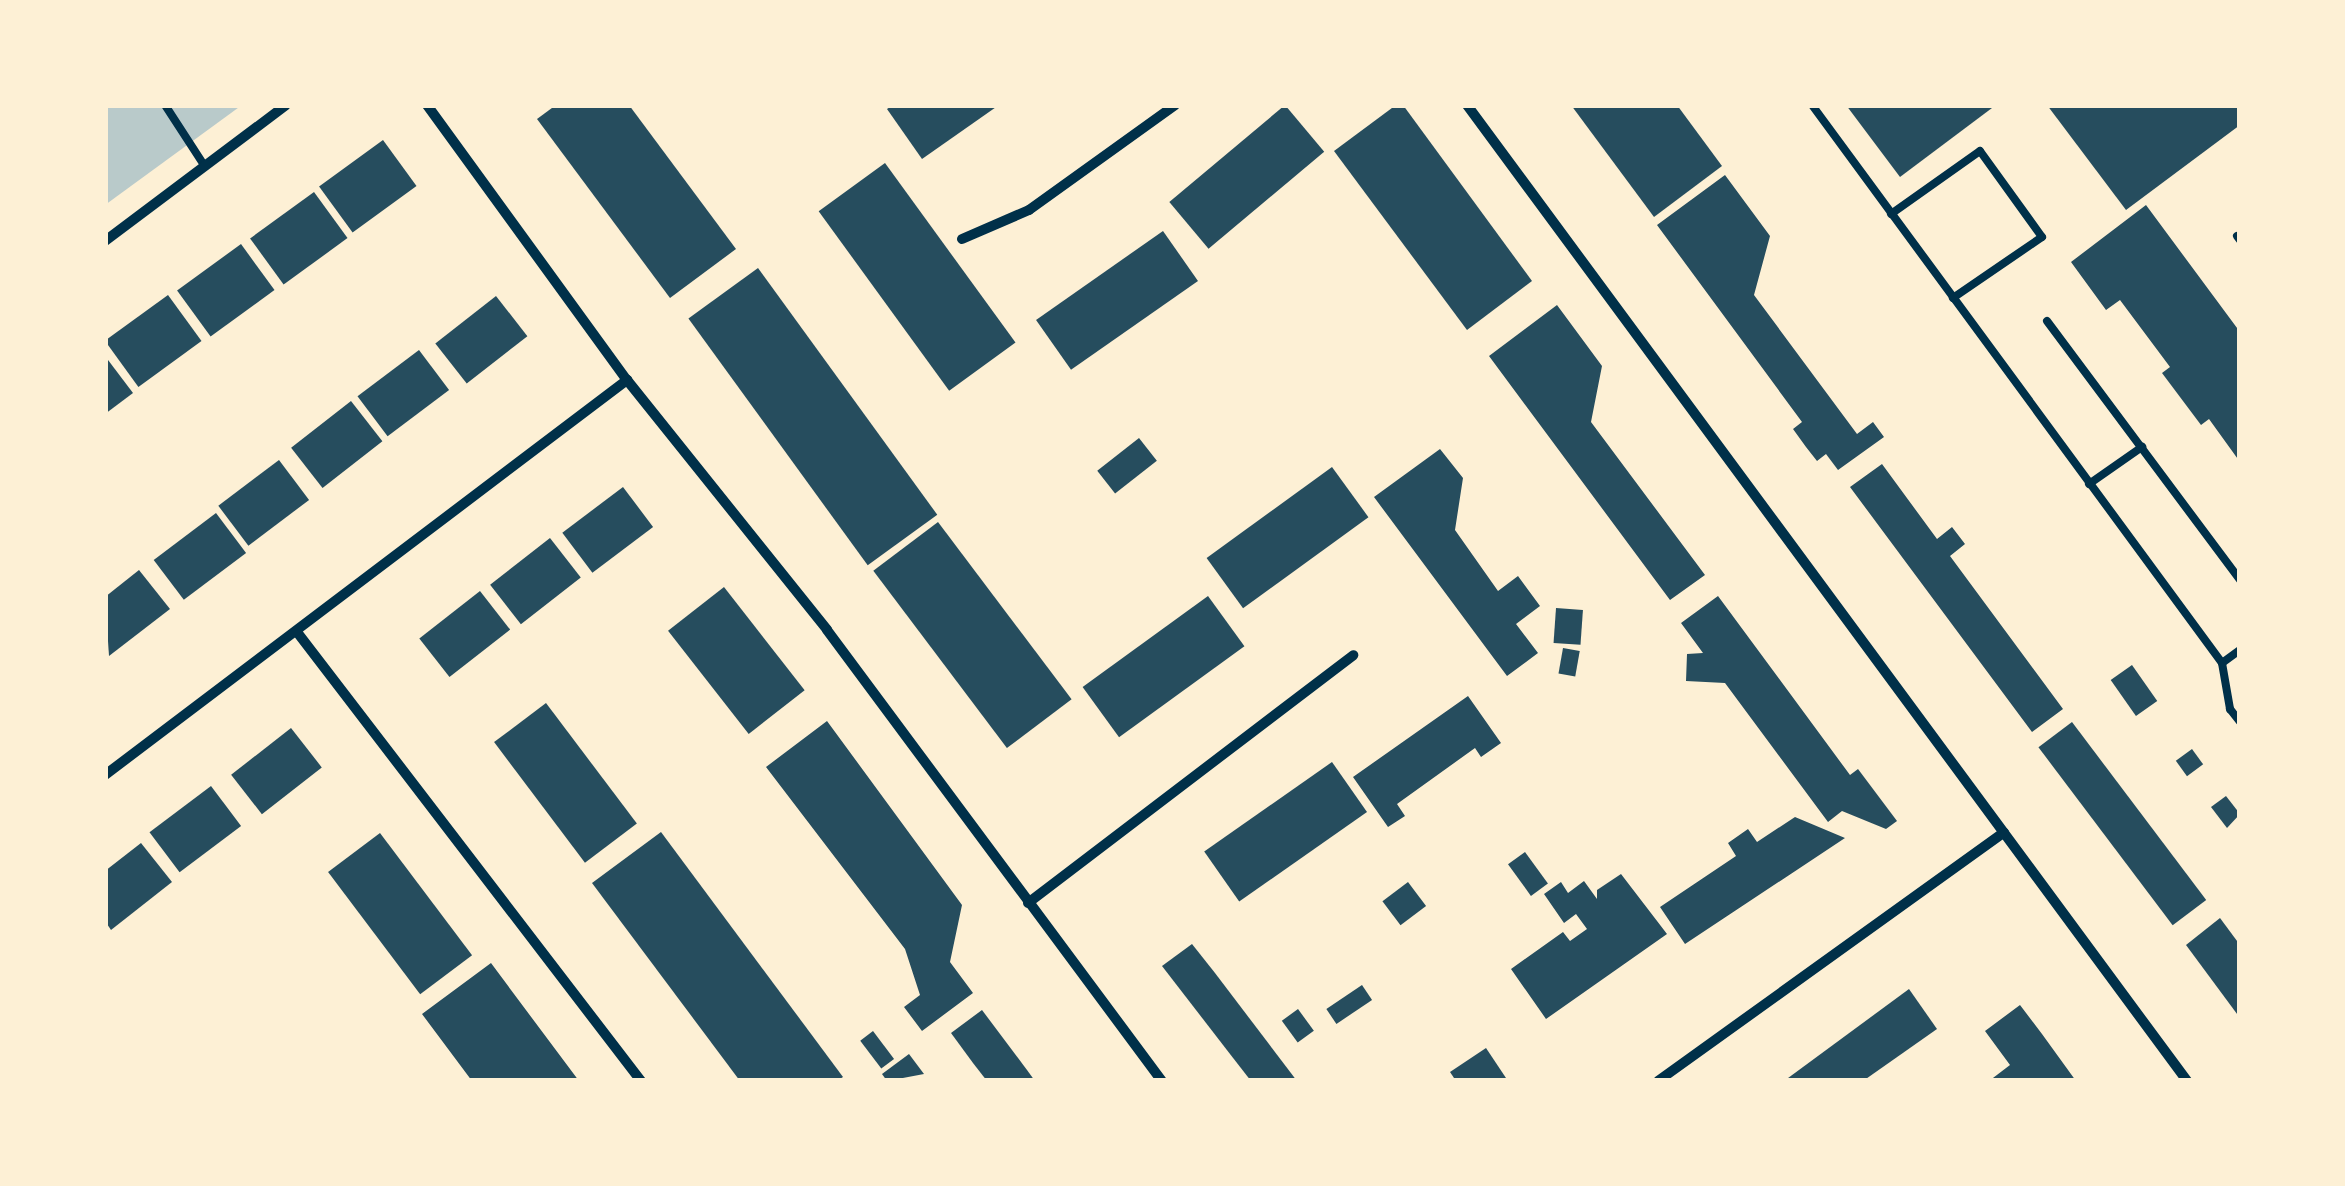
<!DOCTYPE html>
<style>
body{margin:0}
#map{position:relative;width:2345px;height:1186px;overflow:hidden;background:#fdf0d5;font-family:"DejaVu Sans",sans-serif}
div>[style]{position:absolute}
.green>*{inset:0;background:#b9caca}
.building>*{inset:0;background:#264d5e;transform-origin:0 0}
.service>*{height:8px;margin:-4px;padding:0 4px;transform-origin:4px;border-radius:4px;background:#003049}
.minor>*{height:10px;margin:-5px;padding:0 5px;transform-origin:5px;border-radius:5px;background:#003049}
span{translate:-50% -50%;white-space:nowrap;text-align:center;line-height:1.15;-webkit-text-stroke:10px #fdf0d5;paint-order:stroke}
.frame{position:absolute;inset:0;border:108px solid #fdf0d5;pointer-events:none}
</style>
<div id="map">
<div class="green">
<i style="clip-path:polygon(105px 105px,242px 105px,105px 205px)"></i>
</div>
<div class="building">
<i style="clip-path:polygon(556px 105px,629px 105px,736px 249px,670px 298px,537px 119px)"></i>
<i style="clip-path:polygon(893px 105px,999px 105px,922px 159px,887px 109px)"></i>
<i style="left:1285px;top:105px;width:61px;height:151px;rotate:50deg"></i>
<i style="clip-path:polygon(1396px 105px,1403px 105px,1532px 281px,1467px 330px,1334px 151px)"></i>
<i style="clip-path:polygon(1571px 105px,1677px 105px,1722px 166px,1654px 217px)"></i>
<i style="clip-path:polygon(1846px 105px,1996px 105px,1900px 177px)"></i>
<i style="clip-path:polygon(2047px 105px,2240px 105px,2240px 125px,2126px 210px)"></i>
<i style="left:383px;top:140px;width:57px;height:79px;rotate:54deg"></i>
<i style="left:885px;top:163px;width:222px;height:82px;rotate:54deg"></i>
<i style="clip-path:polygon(1725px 175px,1770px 236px,1754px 295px,1857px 434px,1873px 422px,1884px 437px,1838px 470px,1826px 454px,1817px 461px,1806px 447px,1793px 429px,1802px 422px,1657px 225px)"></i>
<i style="left:314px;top:192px;width:57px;height:79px;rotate:54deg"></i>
<i style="clip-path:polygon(2146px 205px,2240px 332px,2240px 462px,2209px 419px,2201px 425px,2162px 373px,2170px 367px,2120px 300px,2106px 310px,2071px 262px)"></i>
<i style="left:1163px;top:231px;width:61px;height:155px;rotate:55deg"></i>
<i style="left:241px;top:244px;width:57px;height:79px;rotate:54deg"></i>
<i style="left:758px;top:268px;width:305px;height:86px;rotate:54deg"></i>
<i style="left:168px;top:295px;width:57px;height:78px;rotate:54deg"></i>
<i style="left:496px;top:296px;width:51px;height:77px;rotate:52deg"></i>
<i style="clip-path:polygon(1557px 305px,1602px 366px,1591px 422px,1705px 575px,1670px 600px,1489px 356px)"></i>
<i style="left:419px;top:350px;width:50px;height:77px;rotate:53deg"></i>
<i style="clip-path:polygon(105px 356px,133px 393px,105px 414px)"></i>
<i style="left:351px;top:401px;width:51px;height:76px;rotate:52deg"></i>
<i style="left:1139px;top:438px;width:29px;height:53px;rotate:52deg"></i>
<i style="clip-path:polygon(1440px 449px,1463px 478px,1455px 530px,1498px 591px,1518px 576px,1540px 606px,1516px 624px,1538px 653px,1507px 676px,1374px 497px)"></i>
<i style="left:279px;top:460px;width:50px;height:76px;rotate:53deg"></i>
<i style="clip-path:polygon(1882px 464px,1937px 539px,1952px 527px,1965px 544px,1950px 556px,2063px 709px,2032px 732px,1850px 487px)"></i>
<i style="left:1332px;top:467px;width:62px;height:155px;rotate:54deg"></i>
<i style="left:623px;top:487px;width:50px;height:76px;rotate:53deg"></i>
<i style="left:216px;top:513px;width:50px;height:78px;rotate:53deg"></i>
<i style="left:938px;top:522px;width:222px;height:81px;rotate:53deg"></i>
<i style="left:550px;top:538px;width:50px;height:76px;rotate:52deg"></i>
<i style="clip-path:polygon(139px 570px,170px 609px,109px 656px,105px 597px)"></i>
<i style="left:724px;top:587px;width:131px;height:71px;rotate:52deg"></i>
<i style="left:480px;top:591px;width:49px;height:77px;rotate:52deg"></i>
<i style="left:1208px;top:596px;width:62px;height:155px;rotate:54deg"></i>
<i style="clip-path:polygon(1718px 596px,1850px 775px,1858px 769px,1897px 821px,1886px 829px,1842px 811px,1828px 822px,1725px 683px,1686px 681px,1687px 654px,1703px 653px,1681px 623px)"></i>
<i style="left:1556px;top:608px;width:27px;height:35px;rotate:4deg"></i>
<i style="left:1563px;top:648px;width:17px;height:26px;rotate:10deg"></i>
<i style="left:2132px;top:665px;width:44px;height:26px;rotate:55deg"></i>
<i style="clip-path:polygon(1468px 696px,1501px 743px,1481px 757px,1475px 748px,1397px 804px,1405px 816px,1388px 827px,1353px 777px)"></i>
<i style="left:546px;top:703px;width:151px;height:65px;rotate:53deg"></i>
<i style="clip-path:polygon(827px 721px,962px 905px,950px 962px,973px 993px,922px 1031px,904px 1007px,920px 995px,905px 949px,766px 767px)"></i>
<i style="left:2072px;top:722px;width:223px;height:42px;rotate:53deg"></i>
<i style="left:291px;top:728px;width:50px;height:76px;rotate:52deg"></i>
<i style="left:2192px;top:749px;width:19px;height:20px;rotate:54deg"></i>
<i style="left:1332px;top:762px;width:61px;height:156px;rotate:55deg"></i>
<i style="left:211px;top:786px;width:50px;height:77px;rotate:53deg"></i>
<i style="clip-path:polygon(2226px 796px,2240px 814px,2227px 828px,2211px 807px)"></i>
<i style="clip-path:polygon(1795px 817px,1845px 838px,1685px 944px,1660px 907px,1736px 856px,1728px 843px,1748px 829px,1757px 842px)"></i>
<i style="clip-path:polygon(661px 832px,843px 1077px,837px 1081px,740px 1081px,592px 883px)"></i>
<i style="left:380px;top:833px;width:153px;height:65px;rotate:53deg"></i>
<i style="clip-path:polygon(141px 843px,172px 882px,111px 930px,105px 921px,105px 871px)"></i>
<i style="left:1525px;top:852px;width:39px;height:21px;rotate:54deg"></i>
<i style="clip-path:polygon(1621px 874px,1667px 934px,1546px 1019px,1511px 969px,1563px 932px,1570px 941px,1587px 929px,1576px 914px,1564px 923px,1544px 894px,1561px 882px,1568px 893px,1584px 881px,1597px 899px,1597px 890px)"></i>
<i style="left:1408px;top:882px;width:30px;height:32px;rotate:53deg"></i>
<i style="clip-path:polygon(2220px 918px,2240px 945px,2240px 1018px,2186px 945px)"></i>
<i style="clip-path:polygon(1192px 944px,1215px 973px,1297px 1081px,1251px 1081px,1230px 1054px,1162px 966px)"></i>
<i style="clip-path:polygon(491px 963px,514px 994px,579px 1081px,472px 1081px,422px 1014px)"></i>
<i style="left:1362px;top:985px;width:18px;height:43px;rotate:56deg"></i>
<i style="clip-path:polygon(1909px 989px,1937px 1029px,1863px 1081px,1784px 1081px)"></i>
<i style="clip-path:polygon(2020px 1005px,2042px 1034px,2076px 1081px,1989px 1081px,2010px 1065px,1985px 1031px)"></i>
<i style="left:1298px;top:1009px;width:27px;height:20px;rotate:54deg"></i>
<i style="clip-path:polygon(982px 1010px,1027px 1070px,1035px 1081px,987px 1081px,973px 1063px,951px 1033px)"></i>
<i style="left:873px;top:1031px;width:35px;height:16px;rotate:53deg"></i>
<i style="clip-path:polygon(1486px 1048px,1508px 1081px,1456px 1081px,1450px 1072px)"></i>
<i style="clip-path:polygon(909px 1054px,924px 1074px,887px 1081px,882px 1074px)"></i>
</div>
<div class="service">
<i style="left:165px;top:105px;width:72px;rotate:57deg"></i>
<i style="left:1812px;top:105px;width:692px;rotate:53.69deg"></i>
<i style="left:2222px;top:663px;width:22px;rotate:-36deg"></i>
<i style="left:1891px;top:214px;width:109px;rotate:-35.3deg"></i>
<i style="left:1980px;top:151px;width:106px;rotate:54.2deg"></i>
<i style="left:2042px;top:237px;width:108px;rotate:145.6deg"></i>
<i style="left:2237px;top:236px;width:5px;rotate:53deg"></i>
<i style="left:2047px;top:321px;width:323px;rotate:53.3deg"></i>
<i style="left:2089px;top:484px;width:65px;rotate:-34.9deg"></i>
<i style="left:2222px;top:663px;width:47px;rotate:80.1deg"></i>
<i style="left:2230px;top:709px;width:16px;rotate:52deg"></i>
</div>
<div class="minor">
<i style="left:427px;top:105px;width:340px;rotate:54deg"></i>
<i style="left:627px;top:380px;width:320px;rotate:51.3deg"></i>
<i style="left:827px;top:630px;width:562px;rotate:53.4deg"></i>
<i style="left:1467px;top:105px;width:1213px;rotate:53.58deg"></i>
<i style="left:962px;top:239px;width:73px;rotate:-23.4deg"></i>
<i style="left:1029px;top:210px;width:180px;rotate:-35.7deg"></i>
<i style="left:105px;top:241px;width:226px;rotate:-36.9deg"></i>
<i style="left:297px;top:632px;width:566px;rotate:52.54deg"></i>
<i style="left:105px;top:775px;width:655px;rotate:-37.11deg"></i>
<i style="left:1028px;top:903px;width:409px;rotate:-37.3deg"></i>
<i style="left:1658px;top:1081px;width:426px;rotate:-35.7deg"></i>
</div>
<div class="frame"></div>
</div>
